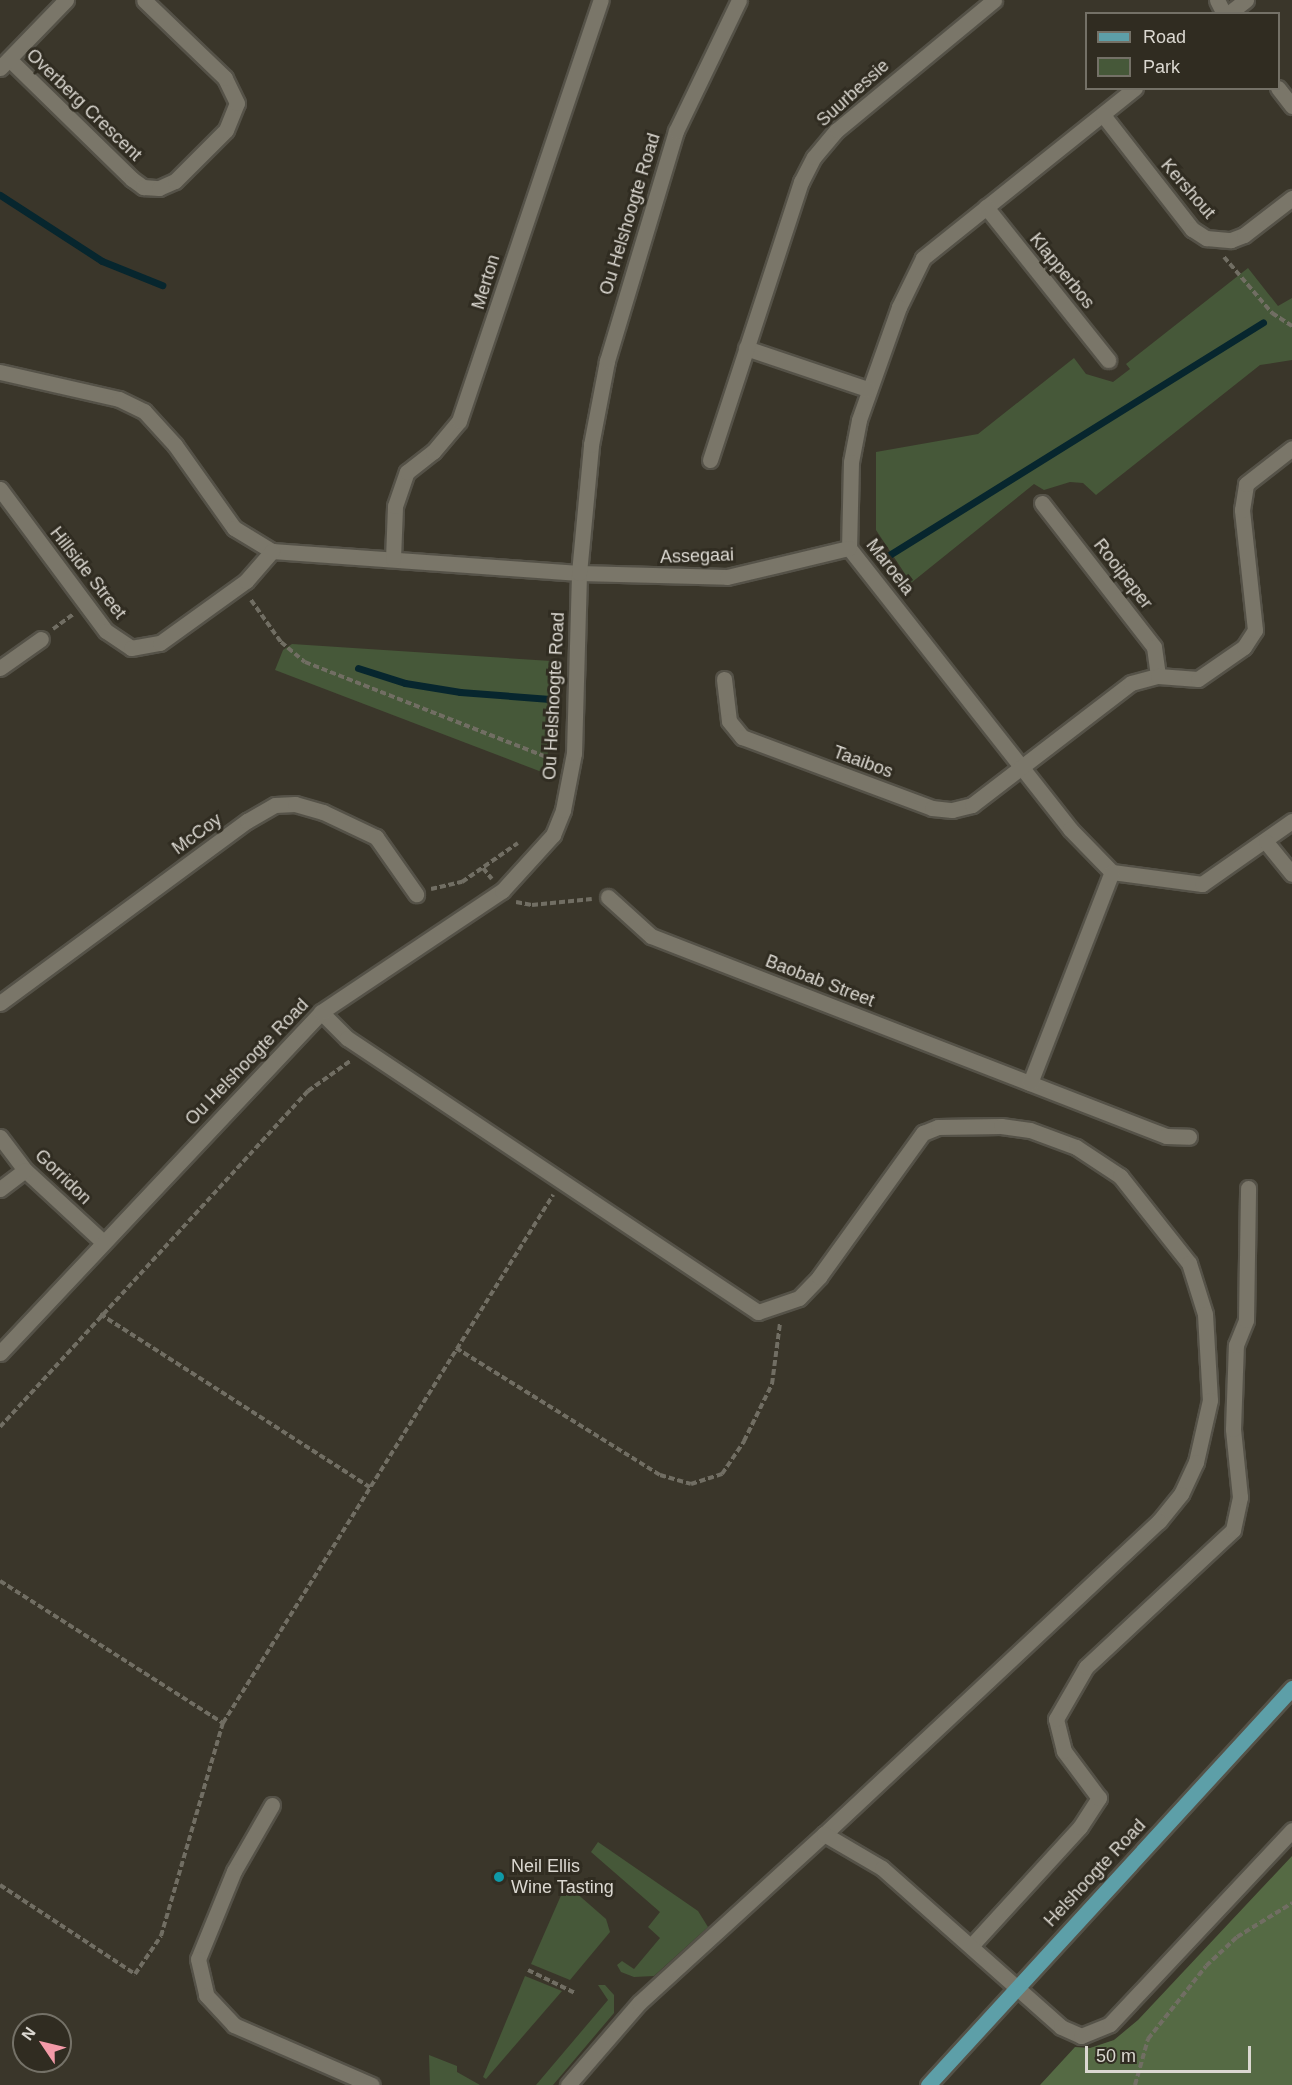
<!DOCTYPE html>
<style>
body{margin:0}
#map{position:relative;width:1292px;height:2085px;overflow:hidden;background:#3a362a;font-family:Arial,sans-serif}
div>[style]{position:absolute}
.green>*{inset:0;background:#465839}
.forest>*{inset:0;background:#556a44}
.stream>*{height:7px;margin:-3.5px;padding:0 3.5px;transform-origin:3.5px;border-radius:3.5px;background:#07262e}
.path>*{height:4px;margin-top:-2px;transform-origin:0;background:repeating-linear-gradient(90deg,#716e63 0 6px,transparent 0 9px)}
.roads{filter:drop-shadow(2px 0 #555248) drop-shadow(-2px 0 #555248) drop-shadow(0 2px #555248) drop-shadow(0 -2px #555248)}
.minor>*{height:15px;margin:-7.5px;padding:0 7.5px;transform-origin:7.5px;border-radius:7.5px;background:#7a7669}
.major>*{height:15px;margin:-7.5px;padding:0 7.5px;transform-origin:7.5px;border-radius:7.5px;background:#5d9fa8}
.dots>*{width:16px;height:16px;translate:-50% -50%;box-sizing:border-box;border:3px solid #302c21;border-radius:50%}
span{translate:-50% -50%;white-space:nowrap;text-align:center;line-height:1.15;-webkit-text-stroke:6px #302c21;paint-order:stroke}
.street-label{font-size:18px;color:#dbd8d1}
.poi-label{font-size:18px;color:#dbd8d1}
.left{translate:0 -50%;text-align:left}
.legend{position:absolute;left:1085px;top:12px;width:195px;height:78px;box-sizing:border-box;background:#302c21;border:2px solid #747167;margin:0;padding:8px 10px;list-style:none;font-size:18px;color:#dbd8d1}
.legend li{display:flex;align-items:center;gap:12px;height:30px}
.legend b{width:30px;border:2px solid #747167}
.north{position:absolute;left:12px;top:2013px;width:60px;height:60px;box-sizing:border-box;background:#302c21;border:2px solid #747167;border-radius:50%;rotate:305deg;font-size:16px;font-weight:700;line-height:24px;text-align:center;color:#dbd8d1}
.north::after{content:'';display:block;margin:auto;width:21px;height:27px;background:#f39aa8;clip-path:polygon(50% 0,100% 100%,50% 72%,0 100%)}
.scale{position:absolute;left:1085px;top:2046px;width:166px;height:27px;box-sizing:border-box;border:3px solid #dbd8d1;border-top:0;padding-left:8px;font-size:18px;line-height:21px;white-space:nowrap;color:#dbd8d1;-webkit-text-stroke:4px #302c21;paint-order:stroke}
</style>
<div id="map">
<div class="green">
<i style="clip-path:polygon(1248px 268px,1278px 306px,1292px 298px,1292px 360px,1260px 365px,1096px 495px,1083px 483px,1070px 482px,1044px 490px,1034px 484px,911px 583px,876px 530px,876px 452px,978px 434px,1074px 358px,1086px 374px,1113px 382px,1130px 369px,1126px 364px)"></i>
<i style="clip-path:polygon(292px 644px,551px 661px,547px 774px,275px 670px,283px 650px)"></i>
<i style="clip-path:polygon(598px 1842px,698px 1911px,708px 1927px,654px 1976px,634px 1977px,621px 1972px,617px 1965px,622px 1961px,634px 1969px,660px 1938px,648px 1927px,660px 1912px,591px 1852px)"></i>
<i style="clip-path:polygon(566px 1884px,606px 1919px,610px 1932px,570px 1980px,531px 1964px)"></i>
<i style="clip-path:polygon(525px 1976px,562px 1991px,486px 2079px,483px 2077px)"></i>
<i style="clip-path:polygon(598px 1985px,605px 1985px,614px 1995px,614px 2013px,553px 2085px,536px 2085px,608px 2000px)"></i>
<i style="clip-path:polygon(429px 2055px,457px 2066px,457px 2072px,480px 2085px,430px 2085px)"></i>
</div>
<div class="forest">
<i style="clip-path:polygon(1292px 1856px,1292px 2085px,1040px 2085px,1075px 2047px,1090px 2048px,1114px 2040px,1138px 2020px)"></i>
</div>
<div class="stream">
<i style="left:0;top:195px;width:121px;rotate:32.9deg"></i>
<i style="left:102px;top:261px;width:65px;rotate:21.8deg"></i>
<i style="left:886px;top:557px;width:444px;rotate:-31.9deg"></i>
<i style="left:358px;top:668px;width:49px;rotate:17.7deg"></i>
<i style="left:405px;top:683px;width:56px;rotate:9.3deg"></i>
<i style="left:460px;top:692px;width:90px;rotate:4.4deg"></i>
</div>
<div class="path">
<i style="left:1224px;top:257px;width:74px;rotate:49.4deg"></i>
<i style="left:1272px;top:313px;width:24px;rotate:33deg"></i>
<i style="left:251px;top:600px;width:52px;rotate:54.5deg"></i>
<i style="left:281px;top:642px;width:31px;rotate:40deg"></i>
<i style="left:305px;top:662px;width:268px;rotate:21.5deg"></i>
<i style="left:53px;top:629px;width:26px;rotate:-36deg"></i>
<i style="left:483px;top:868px;width:14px;rotate:51deg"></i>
<i style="left:431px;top:889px;width:32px;rotate:-13deg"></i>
<i style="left:462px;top:882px;width:68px;rotate:-34.9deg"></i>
<i style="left:516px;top:902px;width:16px;rotate:11deg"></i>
<i style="left:532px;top:905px;width:60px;rotate:-5.7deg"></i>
<i style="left:100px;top:1314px;width:322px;rotate:32.7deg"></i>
<i style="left:456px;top:1348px;width:240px;rotate:31.9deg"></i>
<i style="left:660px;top:1475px;width:32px;rotate:16deg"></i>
<i style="left:691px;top:1484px;width:33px;rotate:-18deg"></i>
<i style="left:722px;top:1474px;width:40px;rotate:-56deg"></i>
<i style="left:744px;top:1441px;width:64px;rotate:-63.8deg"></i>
<i style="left:772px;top:1384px;width:62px;rotate:-82.5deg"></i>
<i style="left:0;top:1427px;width:456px;rotate:-47.5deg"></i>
<i style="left:308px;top:1091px;width:52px;rotate:-35.5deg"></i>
<i style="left:0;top:1581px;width:264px;rotate:32.5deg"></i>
<i style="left:0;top:1885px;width:162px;rotate:33.4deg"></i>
<i style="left:135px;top:1974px;width:46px;rotate:-55.6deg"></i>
<i style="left:161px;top:1936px;width:222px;rotate:-73.8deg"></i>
<i style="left:223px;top:1723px;width:623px;rotate:-57.99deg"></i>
<i style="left:528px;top:1970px;width:52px;rotate:26.1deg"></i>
<i style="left:1135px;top:2085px;width:48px;rotate:-74.2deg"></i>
<i style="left:1148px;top:2039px;width:93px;rotate:-51.5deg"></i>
<i style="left:1206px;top:1966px;width:42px;rotate:-43.1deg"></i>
<i style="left:1237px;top:1937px;width:65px;rotate:-31.7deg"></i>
</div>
<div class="roads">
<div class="minor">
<i style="left:1217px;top:0;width:16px;rotate:63deg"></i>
<i style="left:1228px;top:14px;width:23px;rotate:-38deg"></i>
<i style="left:9px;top:59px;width:172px;rotate:44.3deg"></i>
<i style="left:132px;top:179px;width:14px;rotate:36deg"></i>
<i style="left:143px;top:187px;width:16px;rotate:4deg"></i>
<i style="left:159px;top:188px;width:17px;rotate:-24deg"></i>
<i style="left:175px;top:181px;width:72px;rotate:-45deg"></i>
<i style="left:226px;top:130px;width:29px;rotate:-68deg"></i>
<i style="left:237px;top:103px;width:28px;rotate:-116deg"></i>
<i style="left:225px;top:78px;width:112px;rotate:-136.1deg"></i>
<i style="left:0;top:68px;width:95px;rotate:-45.9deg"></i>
<i style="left:1135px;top:88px;width:272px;rotate:141.3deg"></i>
<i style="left:923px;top:258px;width:55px;rotate:116.1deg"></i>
<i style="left:899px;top:307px;width:120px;rotate:109.5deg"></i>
<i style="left:859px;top:420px;width:43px;rotate:100.8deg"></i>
<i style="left:851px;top:462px;width:86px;rotate:91.3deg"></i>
<i style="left:849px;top:548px;width:357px;rotate:51.8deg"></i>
<i style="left:1070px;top:829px;width:60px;rotate:45.7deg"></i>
<i style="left:1112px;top:872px;width:91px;rotate:7.6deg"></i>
<i style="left:1202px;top:884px;width:110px;rotate:-35deg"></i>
<i style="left:1278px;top:88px;width:23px;rotate:52deg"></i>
<i style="left:1103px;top:115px;width:145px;rotate:52deg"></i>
<i style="left:1192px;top:229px;width:17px;rotate:33deg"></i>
<i style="left:1206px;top:238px;width:25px;rotate:5deg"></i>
<i style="left:1231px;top:240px;width:14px;rotate:-21deg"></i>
<i style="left:1244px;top:235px;width:61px;rotate:-37.6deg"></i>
<i style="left:986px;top:207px;width:196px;rotate:51.4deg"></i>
<i style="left:746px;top:348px;width:128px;rotate:18.7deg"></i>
<i style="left:0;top:372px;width:122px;rotate:12.8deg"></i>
<i style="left:119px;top:399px;width:28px;rotate:26deg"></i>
<i style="left:144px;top:411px;width:46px;rotate:47.6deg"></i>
<i style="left:175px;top:445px;width:102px;rotate:54.6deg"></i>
<i style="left:234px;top:528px;width:44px;rotate:31.2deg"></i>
<i style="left:272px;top:551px;width:308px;rotate:4.1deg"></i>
<i style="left:579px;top:573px;width:148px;rotate:1.5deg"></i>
<i style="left:727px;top:577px;width:125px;rotate:-13.4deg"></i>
<i style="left:710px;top:460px;width:293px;rotate:-71.9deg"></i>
<i style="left:801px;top:182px;width:28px;rotate:-63deg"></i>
<i style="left:814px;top:157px;width:35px;rotate:-50deg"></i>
<i style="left:837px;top:130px;width:204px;rotate:-39.6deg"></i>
<i style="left:0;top:489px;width:177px;rotate:53.3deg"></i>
<i style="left:106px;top:631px;width:30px;rotate:34deg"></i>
<i style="left:131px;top:648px;width:29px;rotate:-10deg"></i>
<i style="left:160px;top:643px;width:106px;rotate:-35.8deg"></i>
<i style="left:246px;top:581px;width:40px;rotate:-49deg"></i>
<i style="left:1042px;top:503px;width:182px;rotate:52.1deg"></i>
<i style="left:1154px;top:647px;width:29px;rotate:82deg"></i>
<i style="left:393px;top:559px;width:53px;rotate:-87.8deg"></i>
<i style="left:395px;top:506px;width:36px;rotate:-71deg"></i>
<i style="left:407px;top:472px;width:33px;rotate:-38deg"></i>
<i style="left:433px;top:452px;width:40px;rotate:-50deg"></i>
<i style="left:459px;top:421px;width:444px;rotate:-71.4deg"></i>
<i style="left:0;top:668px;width:50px;rotate:-35.3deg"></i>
<i style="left:724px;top:679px;width:42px;rotate:83.2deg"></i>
<i style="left:729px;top:721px;width:21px;rotate:51deg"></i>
<i style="left:742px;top:737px;width:203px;rotate:20.5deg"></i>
<i style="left:932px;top:808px;width:20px;rotate:6deg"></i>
<i style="left:952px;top:810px;width:21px;rotate:-14deg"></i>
<i style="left:972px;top:805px;width:200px;rotate:-37.5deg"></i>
<i style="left:1131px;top:683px;width:28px;rotate:-15deg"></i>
<i style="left:1158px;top:676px;width:40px;rotate:4.3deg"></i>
<i style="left:1198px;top:679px;width:56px;rotate:-34.8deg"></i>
<i style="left:1244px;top:647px;width:20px;rotate:-57deg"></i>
<i style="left:1255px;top:630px;width:121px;rotate:-96.2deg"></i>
<i style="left:1242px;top:510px;width:26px;rotate:-81deg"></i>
<i style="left:1246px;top:484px;width:58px;rotate:-38deg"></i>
<i style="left:1266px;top:842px;width:41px;rotate:50.9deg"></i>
<i style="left:608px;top:897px;width:58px;rotate:42.2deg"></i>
<i style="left:651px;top:936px;width:552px;rotate:21.22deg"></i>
<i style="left:1166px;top:1136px;width:23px;rotate:2deg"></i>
<i style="left:0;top:1003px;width:307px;rotate:-36.4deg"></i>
<i style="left:247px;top:821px;width:32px;rotate:-30deg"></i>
<i style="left:275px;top:805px;width:20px;rotate:-3deg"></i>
<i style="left:295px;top:804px;width:29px;rotate:16deg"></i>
<i style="left:323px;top:812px;width:59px;rotate:25.3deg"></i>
<i style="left:376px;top:837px;width:70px;rotate:54.9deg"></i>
<i style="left:321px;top:1012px;width:37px;rotate:45deg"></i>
<i style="left:347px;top:1038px;width:494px;rotate:33.7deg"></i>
<i style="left:758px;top:1312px;width:43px;rotate:-18.9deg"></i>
<i style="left:799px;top:1298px;width:29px;rotate:-46deg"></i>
<i style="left:819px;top:1277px;width:178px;rotate:-54.2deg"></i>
<i style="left:923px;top:1133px;width:16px;rotate:-22deg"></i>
<i style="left:938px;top:1127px;width:63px;rotate:-0.9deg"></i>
<i style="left:1001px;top:1126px;width:29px;rotate:8deg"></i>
<i style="left:1030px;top:1130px;width:49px;rotate:20.3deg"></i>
<i style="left:1076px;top:1147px;width:53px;rotate:33.4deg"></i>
<i style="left:1120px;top:1176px;width:111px;rotate:51.6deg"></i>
<i style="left:1189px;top:1263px;width:53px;rotate:72.6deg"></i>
<i style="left:1205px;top:1314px;width:86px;rotate:86.7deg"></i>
<i style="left:1210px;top:1400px;width:64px;rotate:102.7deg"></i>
<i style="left:1196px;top:1462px;width:35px;rotate:115deg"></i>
<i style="left:1181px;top:1494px;width:35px;rotate:129deg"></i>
<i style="left:1159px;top:1521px;width:458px;rotate:136.9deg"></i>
<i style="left:1030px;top:1083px;width:226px;rotate:-68.8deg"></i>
<i style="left:0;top:1137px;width:41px;rotate:52.9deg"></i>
<i style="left:25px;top:1170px;width:106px;rotate:42.7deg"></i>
<i style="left:0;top:1189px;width:31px;rotate:-37deg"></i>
<i style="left:0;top:1353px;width:468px;rotate:-46.7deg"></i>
<i style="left:321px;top:1012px;width:218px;rotate:-33.8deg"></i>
<i style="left:502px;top:891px;width:76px;rotate:-47.7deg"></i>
<i style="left:553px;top:835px;width:27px;rotate:-68deg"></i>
<i style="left:563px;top:810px;width:58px;rotate:-79.1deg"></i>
<i style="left:574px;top:753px;width:180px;rotate:-88.4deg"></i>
<i style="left:579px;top:573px;width:129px;rotate:-84.6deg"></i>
<i style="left:591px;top:445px;width:86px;rotate:-79.2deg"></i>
<i style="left:607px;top:361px;width:240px;rotate:-73.3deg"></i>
<i style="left:676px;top:131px;width:145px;rotate:-64.3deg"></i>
<i style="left:272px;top:1805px;width:76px;rotate:119.9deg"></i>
<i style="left:234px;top:1871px;width:95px;rotate:112.2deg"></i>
<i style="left:198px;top:1959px;width:37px;rotate:77deg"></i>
<i style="left:206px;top:1995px;width:41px;rotate:47deg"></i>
<i style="left:234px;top:2025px;width:150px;rotate:23.5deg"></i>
<i style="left:971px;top:1946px;width:161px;rotate:-47.5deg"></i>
<i style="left:1080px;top:1827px;width:35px;rotate:-57deg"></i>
<i style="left:1099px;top:1798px;width:59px;rotate:-126.7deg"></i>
<i style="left:1064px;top:1751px;width:33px;rotate:-104deg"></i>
<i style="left:1056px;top:1719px;width:60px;rotate:-60deg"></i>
<i style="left:1086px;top:1667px;width:201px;rotate:-43deg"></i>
<i style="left:1233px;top:1530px;width:34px;rotate:-78deg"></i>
<i style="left:1240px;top:1497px;width:68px;rotate:-95.9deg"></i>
<i style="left:1233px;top:1429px;width:84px;rotate:-88deg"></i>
<i style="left:1236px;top:1345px;width:27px;rotate:-68deg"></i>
<i style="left:1246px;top:1320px;width:132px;rotate:-89.1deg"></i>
<i style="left:568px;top:2085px;width:108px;rotate:-49.1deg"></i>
<i style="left:639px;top:2003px;width:251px;rotate:-42.4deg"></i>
<i style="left:824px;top:1834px;width:67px;rotate:30.4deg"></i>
<i style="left:882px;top:1868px;width:239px;rotate:41.6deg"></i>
<i style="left:1061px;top:2027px;width:22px;rotate:24deg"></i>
<i style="left:1081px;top:2036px;width:31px;rotate:-22deg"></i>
<i style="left:1110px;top:2024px;width:266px;rotate:-46.8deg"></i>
</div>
<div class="major">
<i style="left:928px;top:2085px;width:539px;rotate:-47.48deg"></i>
</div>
</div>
<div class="dots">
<i style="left:499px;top:1877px;background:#0f9aa8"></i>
</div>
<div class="street-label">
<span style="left:853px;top:93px;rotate:-42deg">Suurbessie</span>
<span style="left:84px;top:105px;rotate:44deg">Overberg Crescent</span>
<span style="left:1188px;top:189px;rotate:49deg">Kershout</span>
<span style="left:630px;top:214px;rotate:-73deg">Ou Helshoogte Road</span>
<span style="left:1062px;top:271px;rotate:51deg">Klapperbos</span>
<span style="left:486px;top:282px;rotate:-73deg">Merton</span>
<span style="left:697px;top:556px;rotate:-2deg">Assegaai</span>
<span style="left:890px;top:567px;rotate:52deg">Maroela</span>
<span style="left:88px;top:573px;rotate:52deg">Hillside Street</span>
<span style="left:1123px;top:574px;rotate:52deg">Rooipeper</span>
<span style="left:554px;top:696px;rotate:-87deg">Ou Helshoogte Road</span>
<span style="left:863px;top:762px;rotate:20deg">Taaibos</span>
<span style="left:197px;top:834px;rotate:-36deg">McCoy</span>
<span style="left:820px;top:981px;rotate:21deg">Baobab Street</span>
<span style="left:247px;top:1062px;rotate:-46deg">Ou Helshoogte Road</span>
<span style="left:63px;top:1177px;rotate:44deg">Gorridon</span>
<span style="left:1095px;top:1873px;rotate:-47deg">Helshoogte Road</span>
</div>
<div class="poi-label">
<span class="left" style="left:511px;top:1877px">Neil Ellis<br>Wine Tasting</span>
</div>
<ul class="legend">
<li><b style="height:8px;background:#5d9fa8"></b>Road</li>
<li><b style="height:16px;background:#465839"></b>Park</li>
</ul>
<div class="north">N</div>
<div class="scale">50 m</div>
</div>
